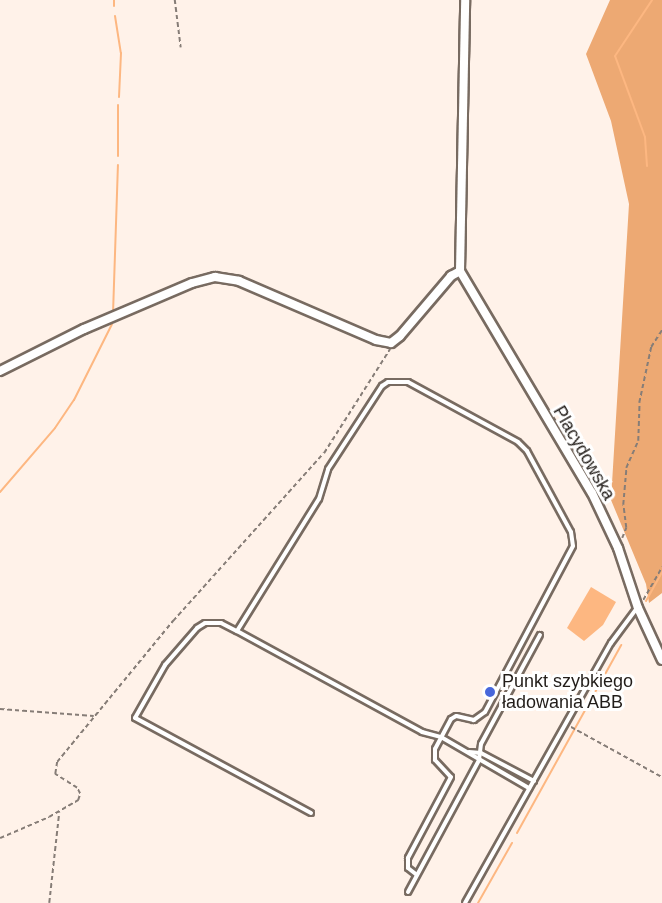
<!DOCTYPE html>
<meta charset="utf-8">
<style>
body{margin:0}
#map{position:relative;width:662px;height:903px;overflow:hidden;background:#fff2e9;font-family:Helvetica,sans-serif}
div>[style]{position:absolute}
.forest>*{inset:0;background:#eda973}
.water>*{inset:0;background:#fdb781}
.stream>*{height:2px;margin:-1px;padding:0 1px;transform-origin:1px;border-radius:1px;background:#fdb781}
.path>*{height:1.5px;margin-top:-0.75px;transform-origin:0;background:repeating-linear-gradient(90deg,#867d77 0 4.5px,transparent 0 7.5px)}
.roads{filter:drop-shadow(2px 0 #786b61) drop-shadow(-2px 0 #786b61) drop-shadow(0 2px #786b61) drop-shadow(0 -2px #786b61)}
.service>*{height:4px;margin:-2px;padding:0 2px;transform-origin:2px;border-radius:2px;background:#fff}
.minor>*{height:8px;margin:-4px;padding:0 4px;transform-origin:4px;border-radius:4px;background:#fff}
.dots>*{width:16px;height:16px;translate:-50% -50%;box-sizing:border-box;border:3px solid #fff;border-radius:50%}
span{translate:-50% -50%;white-space:nowrap;text-align:center;line-height:1.15;-webkit-text-stroke:6px #fff;paint-order:stroke}
.street-label{font-size:18px;color:#221d19}
.poi-label{font-size:18px;color:#221d19}
.left{translate:0 -50%;text-align:left}
</style>
<div id="map">
<div class="forest">
<i style="clip-path:polygon(610px 0,662px 0,662px 593px,649px 603px,646px 584px,611px 500px,629px 204px,611px 121px,586px 54px)"></i>
</div>
<div class="water">
<i style="clip-path:polygon(591px 587px,616px 602px,603px 625px,584px 641px,567px 628px)"></i>
</div>
<div class="stream">
<i style="left:114px;top:0;width:6px;rotate:90deg"></i>
<i style="left:115px;top:16px;width:37px;rotate:81deg"></i>
<i style="left:121px;top:53px;width:44px;rotate:92.6deg"></i>
<i style="left:118px;top:156px;width:51px;rotate:-90deg"></i>
<i style="left:647px;top:166px;width:29px;rotate:-94deg"></i>
<i style="left:645px;top:137px;width:86px;rotate:-110.3deg"></i>
<i style="left:615px;top:56px;width:67px;rotate:-56.5deg"></i>
<i style="left:113px;top:314px;width:149px;rotate:-88.1deg"></i>
<i style="left:0;top:492px;width:84px;rotate:-49.3deg"></i>
<i style="left:55px;top:428px;width:34px;rotate:-56deg"></i>
<i style="left:74px;top:400px;width:85px;rotate:-63.4deg"></i>
<i style="left:646px;top:601px;width:33px;rotate:-61deg"></i>
<i style="left:517px;top:833px;width:215px;rotate:-61deg"></i>
<i style="left:478px;top:903px;width:69px;rotate:-60.5deg"></i>
</div>
<div class="path">
<i style="left:175px;top:0;width:48px;rotate:82.9deg"></i>
<i style="left:622px;top:538px;width:11px;rotate:-68deg"></i>
<i style="left:626px;top:528px;width:23px;rotate:-97deg"></i>
<i style="left:623px;top:505px;width:37px;rotate:-85deg"></i>
<i style="left:626px;top:468px;width:30px;rotate:-66deg"></i>
<i style="left:638px;top:441px;width:38px;rotate:-88deg"></i>
<i style="left:639px;top:403px;width:57px;rotate:-77.9deg"></i>
<i style="left:651px;top:347px;width:20px;rotate:-57deg"></i>
<i style="left:643px;top:600px;width:38px;rotate:-60deg"></i>
<i style="left:0;top:709px;width:94px;rotate:4.3deg"></i>
<i style="left:571px;top:727px;width:104px;rotate:28.8deg"></i>
<i style="left:0;top:838px;width:53px;rotate:-23.2deg"></i>
<i style="left:49px;top:817px;width:34px;rotate:-30deg"></i>
<i style="left:78px;top:800px;width:6px;rotate:-72deg"></i>
<i style="left:80px;top:794px;width:7px;rotate:-117deg"></i>
<i style="left:77px;top:788px;width:26px;rotate:-148deg"></i>
<i style="left:55px;top:774px;width:12px;rotate:-81deg"></i>
<i style="left:57px;top:762px;width:183px;rotate:-50.6deg"></i>
<i style="left:173px;top:621px;width:226px;rotate:-48.1deg"></i>
<i style="left:324px;top:453px;width:123px;rotate:-57.6deg"></i>
<i style="left:49px;top:903px;width:91px;rotate:-83.7deg"></i>
</div>
<div class="roads">
<div class="service">
<i style="left:237px;top:631px;width:155px;rotate:-58.2deg"></i>
<i style="left:319px;top:499px;width:31px;rotate:-73deg"></i>
<i style="left:328px;top:469px;width:99px;rotate:-57deg"></i>
<i style="left:382px;top:386px;width:7px;rotate:-34deg"></i>
<i style="left:388px;top:382px;width:20px"></i>
<i style="left:408px;top:382px;width:125px;rotate:28.6deg"></i>
<i style="left:518px;top:442px;width:13px;rotate:45deg"></i>
<i style="left:527px;top:451px;width:92px;rotate:61.5deg"></i>
<i style="left:571px;top:532px;width:14px;rotate:82deg"></i>
<i style="left:573px;top:546px;width:188px;rotate:117.9deg"></i>
<i style="left:485px;top:712px;width:14px;rotate:144deg"></i>
<i style="left:474px;top:720px;width:18px;rotate:-167deg"></i>
<i style="left:456px;top:716px;width:6px;rotate:149deg"></i>
<i style="left:451px;top:719px;width:34px;rotate:118deg"></i>
<i style="left:435px;top:749px;width:11px;rotate:90deg"></i>
<i style="left:435px;top:760px;width:23px;rotate:47deg"></i>
<i style="left:451px;top:777px;width:92px;rotate:118deg"></i>
<i style="left:408px;top:858px;width:10px;rotate:90deg"></i>
<i style="left:408px;top:868px;width:11px;rotate:38deg"></i>
<i style="left:469px;top:752px;width:12px;rotate:5deg"></i>
<i style="left:481px;top:753px;width:60px;rotate:27.8deg"></i>
<i style="left:311px;top:813px;width:200px;rotate:-151.6deg"></i>
<i style="left:135px;top:718px;width:61px;rotate:-60.5deg"></i>
<i style="left:165px;top:665px;width:49px;rotate:-49.1deg"></i>
<i style="left:197px;top:628px;width:9px;rotate:-32deg"></i>
<i style="left:205px;top:623px;width:16px"></i>
<i style="left:221px;top:623px;width:18px;rotate:27deg"></i>
<i style="left:237px;top:631px;width:211px;rotate:28.6deg"></i>
<i style="left:422px;top:732px;width:20px;rotate:15deg"></i>
<i style="left:441px;top:737px;width:102px;rotate:30.1deg"></i>
<i style="left:408px;top:892px;width:150px;rotate:-61.7deg"></i>
<i style="left:479px;top:760px;width:16px;rotate:-83deg"></i>
<i style="left:481px;top:744px;width:124px;rotate:-61.6deg"></i>
<i style="left:465px;top:903px;width:298px;rotate:-60.7deg"></i>
<i style="left:611px;top:643px;width:44px;rotate:-53.4deg"></i>
</div>
<div class="minor">
<i style="left:460px;top:271px;width:258px;rotate:59.3deg"></i>
<i style="left:592px;top:493px;width:61px;rotate:64.7deg"></i>
<i style="left:618px;top:548px;width:63px;rotate:71.6deg"></i>
<i style="left:638px;top:608px;width:57px;rotate:65.2deg"></i>
<i style="left:460px;top:271px;width:271px;rotate:-88.9deg"></i>
<i style="left:0;top:371px;width:94px;rotate:-26.6deg"></i>
<i style="left:84px;top:329px;width:117px;rotate:-23.1deg"></i>
<i style="left:192px;top:283px;width:24px;rotate:-15deg"></i>
<i style="left:215px;top:277px;width:24px;rotate:9deg"></i>
<i style="left:239px;top:281px;width:149px;rotate:23.3deg"></i>
<i style="left:376px;top:340px;width:15px;rotate:11deg"></i>
<i style="left:391px;top:343px;width:11px;rotate:-38deg"></i>
<i style="left:400px;top:336px;width:79px;rotate:-49.6deg"></i>
<i style="left:451px;top:276px;width:10px;rotate:-29deg"></i>
</div>
</div>
<div class="dots">
<i style="left:490px;top:692px;background:#4867db"></i>
</div>
<div class="street-label">
<span style="left:584px;top:453px;rotate:60deg">Placydowska</span>
</div>
<div class="poi-label">
<span class="left" style="left:502px;top:692px">Punkt szybkiego<br>ładowania ABB</span>
</div>
</div>
